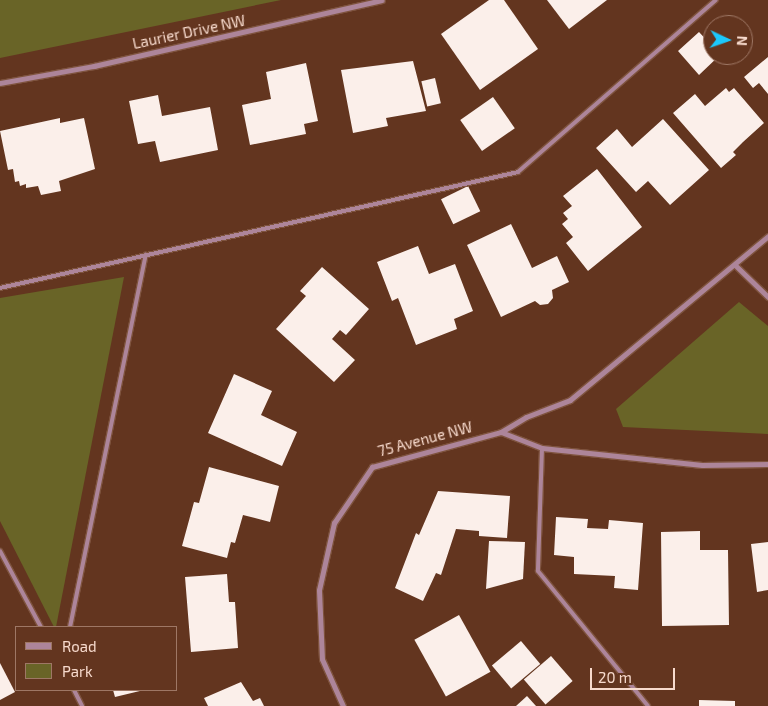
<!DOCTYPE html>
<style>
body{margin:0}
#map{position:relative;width:768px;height:706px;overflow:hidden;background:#63351f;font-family:"Exo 2",sans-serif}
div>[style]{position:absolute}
.green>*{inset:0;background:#696427}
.building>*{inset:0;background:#fbefea;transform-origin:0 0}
.roads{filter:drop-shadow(1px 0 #7e533e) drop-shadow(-1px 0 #7e533e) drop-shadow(0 1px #7e533e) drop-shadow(0 -1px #7e533e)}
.lane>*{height:4px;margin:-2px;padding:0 2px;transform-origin:2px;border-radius:2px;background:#ad859a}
.street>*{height:5px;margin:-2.5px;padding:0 2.5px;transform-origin:2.5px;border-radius:2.5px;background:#ad859a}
span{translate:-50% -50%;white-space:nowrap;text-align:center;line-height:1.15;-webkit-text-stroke:5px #63351f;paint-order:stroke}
.street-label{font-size:15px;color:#f7dacd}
.legend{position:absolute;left:15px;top:626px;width:162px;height:65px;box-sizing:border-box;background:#63351f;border:1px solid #9e7765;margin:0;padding:6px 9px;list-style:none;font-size:15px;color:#f7dacd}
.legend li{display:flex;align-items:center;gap:10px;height:25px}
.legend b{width:25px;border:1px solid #9e7765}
.north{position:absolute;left:703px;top:15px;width:50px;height:50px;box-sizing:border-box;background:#63351f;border:1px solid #9e7765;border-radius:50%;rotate:93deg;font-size:14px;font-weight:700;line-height:20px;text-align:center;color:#f7dacd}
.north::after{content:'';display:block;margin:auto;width:18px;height:22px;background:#1cc9fc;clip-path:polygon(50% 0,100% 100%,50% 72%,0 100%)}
.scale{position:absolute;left:590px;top:668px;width:85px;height:22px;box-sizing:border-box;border:2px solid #f7dacd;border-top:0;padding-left:6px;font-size:15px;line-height:18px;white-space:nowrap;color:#f7dacd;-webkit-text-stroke:4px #63351f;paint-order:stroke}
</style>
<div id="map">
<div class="green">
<i style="clip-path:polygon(0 0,281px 0,0 58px)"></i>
<i style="clip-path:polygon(124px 277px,56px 627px,54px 627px,0 521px,0 298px)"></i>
<i style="clip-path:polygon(739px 302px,768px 326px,768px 434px,623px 427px,616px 409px)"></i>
</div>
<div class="building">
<i style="clip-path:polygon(489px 0,504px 0,538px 49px,480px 90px,441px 34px)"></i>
<i style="clip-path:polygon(547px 0,607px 0,569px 29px)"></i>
<i style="clip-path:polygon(699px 32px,713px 47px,713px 55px,720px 55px,699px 75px,678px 51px)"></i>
<i style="clip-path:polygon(768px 57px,768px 94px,759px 83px,753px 88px,744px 77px)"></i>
<i style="clip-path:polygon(413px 61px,426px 111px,386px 118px,388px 126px,353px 133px,341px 70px)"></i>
<i style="clip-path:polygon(306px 63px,318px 121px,304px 124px,306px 134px,250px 145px,242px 105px,271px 99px,266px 72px)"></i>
<i style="left:435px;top:78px;width:26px;height:14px;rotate:77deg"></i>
<i style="clip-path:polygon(726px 88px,729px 92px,734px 88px,764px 123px,743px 142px,733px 152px,736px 155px,721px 168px,673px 113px,695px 94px,705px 106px)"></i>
<i style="clip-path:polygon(158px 95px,162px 116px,210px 107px,218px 150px,160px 162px,155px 141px,138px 144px,129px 101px)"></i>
<i style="left:493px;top:97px;width:38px;height:40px;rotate:55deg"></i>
<i style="clip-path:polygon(60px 118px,60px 123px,84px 118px,95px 169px,59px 181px,61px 191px,41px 195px,38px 186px,26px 188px,26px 184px,20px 186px,19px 181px,15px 182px,13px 169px,8px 170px,0 131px)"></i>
<i style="clip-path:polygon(663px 119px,709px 170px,670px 205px,648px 181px,636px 192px,596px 148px,617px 129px,632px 147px)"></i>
<i style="clip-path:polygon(597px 169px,642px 227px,588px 271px,566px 243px,573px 237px,562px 224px,568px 219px,563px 213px,572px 206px,563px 196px)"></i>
<i style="left:468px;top:186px;width:28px;height:30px;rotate:64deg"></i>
<i style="clip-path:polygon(511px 224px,532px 268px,557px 256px,569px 282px,552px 290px,553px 298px,548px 304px,540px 305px,535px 301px,501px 317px,467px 245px)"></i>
<i style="clip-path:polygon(418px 246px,429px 274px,455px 264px,473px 311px,454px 319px,457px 329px,416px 345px,398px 298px,392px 301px,377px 262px)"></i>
<i style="clip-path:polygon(322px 267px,369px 309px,346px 335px,340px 330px,332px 339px,355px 360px,334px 382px,276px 329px,306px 296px,300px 291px)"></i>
<i style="clip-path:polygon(234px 374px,272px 391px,261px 415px,297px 432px,282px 466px,208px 433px)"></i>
<i style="clip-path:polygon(209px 467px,279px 486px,270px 522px,243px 515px,235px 543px,231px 542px,227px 558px,182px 546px,194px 502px,199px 503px)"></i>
<i style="clip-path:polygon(438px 491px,510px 496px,507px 538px,479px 536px,479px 531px,456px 529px,441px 575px,436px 573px,423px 601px,395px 588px,416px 533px,419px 535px)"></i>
<i style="clip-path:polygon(556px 517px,588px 519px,587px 528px,608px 529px,609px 520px,643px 523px,638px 590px,614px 588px,615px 576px,574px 574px,574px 557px,554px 555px)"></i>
<i style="clip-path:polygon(700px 531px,700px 550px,728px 550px,729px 625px,662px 626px,661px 532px)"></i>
<i style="clip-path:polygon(489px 541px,525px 542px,523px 579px,486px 589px)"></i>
<i style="clip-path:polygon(768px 542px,768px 590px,757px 592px,751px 544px)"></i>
<i style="clip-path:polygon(227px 574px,229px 602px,235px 602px,238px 648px,191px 652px,185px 577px)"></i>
<i style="left:459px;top:615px;width:65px;height:51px;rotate:61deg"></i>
<i style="left:521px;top:641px;width:30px;height:38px;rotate:50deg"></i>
<i style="left:551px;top:656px;width:33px;height:36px;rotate:49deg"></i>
<i style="clip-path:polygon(0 663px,15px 692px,0 700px)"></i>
<i style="clip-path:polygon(241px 682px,253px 701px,260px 698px,264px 706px,208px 706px,204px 698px)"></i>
<i style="clip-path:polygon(113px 690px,144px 690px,115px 697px)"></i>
<i style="clip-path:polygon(527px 696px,536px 706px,516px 706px)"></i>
<i style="clip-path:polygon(699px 700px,735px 701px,735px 706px,699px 706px)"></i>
</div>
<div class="roads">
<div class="lane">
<i style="left:0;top:288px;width:531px;rotate:-12.62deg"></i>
<i style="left:518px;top:172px;width:262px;rotate:-41deg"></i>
<i style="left:542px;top:448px;width:123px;rotate:91.9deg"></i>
<i style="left:538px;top:571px;width:174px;rotate:50.8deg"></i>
<i style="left:0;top:551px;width:86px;rotate:61.7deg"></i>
<i style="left:70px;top:627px;width:380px;rotate:-78.5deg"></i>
<i style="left:74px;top:690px;width:18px;rotate:63deg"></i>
</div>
<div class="street">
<i style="left:0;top:83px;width:96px;rotate:-10.3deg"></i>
<i style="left:94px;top:66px;width:295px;rotate:-12.9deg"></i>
<i style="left:735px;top:265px;width:46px;rotate:44.1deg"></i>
<i style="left:501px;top:432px;width:29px;rotate:-31deg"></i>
<i style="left:526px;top:417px;width:47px;rotate:-21.1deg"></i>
<i style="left:570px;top:400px;width:257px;rotate:-39.6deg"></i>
<i style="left:343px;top:706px;width:51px;rotate:-114.1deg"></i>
<i style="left:322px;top:659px;width:69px;rotate:-92.5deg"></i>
<i style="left:319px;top:590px;width:69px;rotate:-77.4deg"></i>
<i style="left:334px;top:523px;width:68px;rotate:-55.8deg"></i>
<i style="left:372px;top:467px;width:134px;rotate:-15.2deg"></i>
<i style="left:501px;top:432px;width:44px;rotate:21.3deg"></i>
<i style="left:542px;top:448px;width:161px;rotate:6.1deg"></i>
<i style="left:702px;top:465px;width:66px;rotate:-0.9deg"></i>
</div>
</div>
<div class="street-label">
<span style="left:189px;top:32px;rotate:-12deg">Laurier Drive NW</span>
<span style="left:425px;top:439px;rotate:-15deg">75 Avenue NW</span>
</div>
<ul class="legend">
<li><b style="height:6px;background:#ad859a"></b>Road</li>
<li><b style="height:14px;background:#696427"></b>Park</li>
</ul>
<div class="north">N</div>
<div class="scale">20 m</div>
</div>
